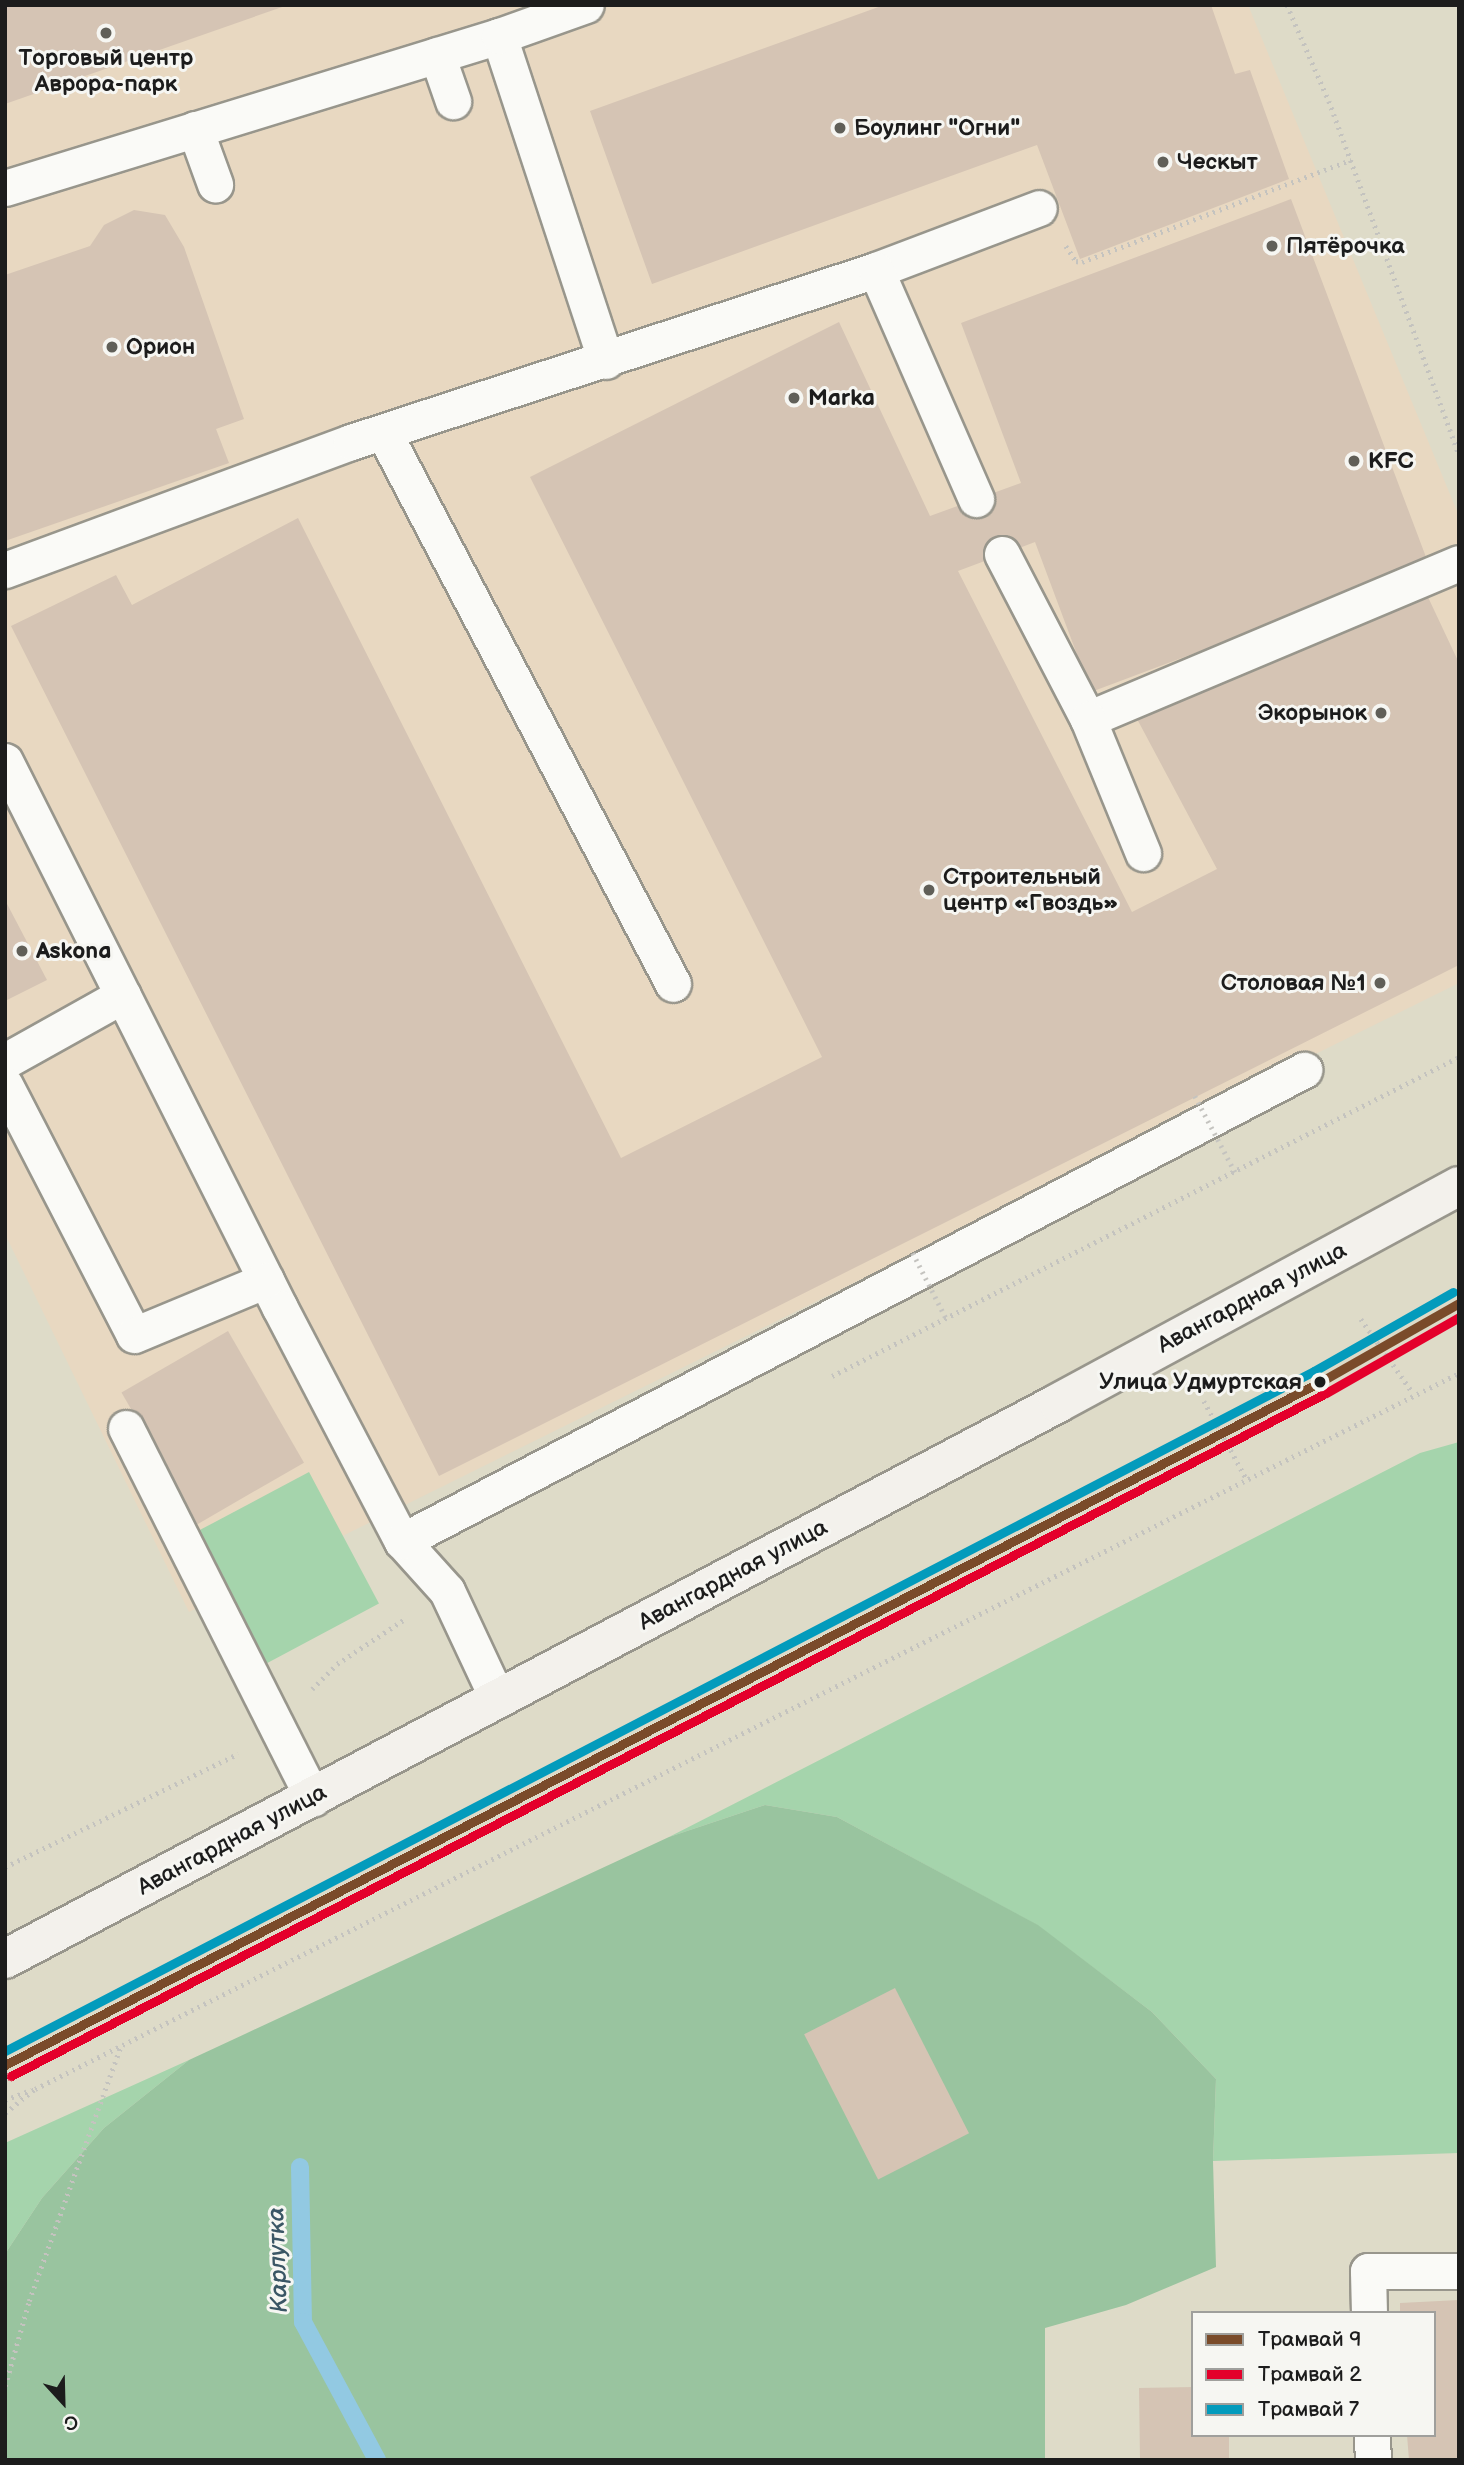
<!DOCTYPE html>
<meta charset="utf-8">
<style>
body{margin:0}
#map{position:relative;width:1464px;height:2465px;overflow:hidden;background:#dedbc8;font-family:"Balsamiq Sans",sans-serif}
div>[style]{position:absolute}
.built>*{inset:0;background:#e8d8c1}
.green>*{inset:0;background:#a5d4ac;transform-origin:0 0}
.forest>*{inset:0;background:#99c49f}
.stream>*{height:18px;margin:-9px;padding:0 9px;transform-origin:9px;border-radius:9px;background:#92c9e2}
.building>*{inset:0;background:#d5c4b4;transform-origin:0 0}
.path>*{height:4.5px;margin-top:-2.25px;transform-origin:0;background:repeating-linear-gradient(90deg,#c4c3bf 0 2px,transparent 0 7px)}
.roads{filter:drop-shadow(2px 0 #98968c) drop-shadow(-2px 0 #98968c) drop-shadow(0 2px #98968c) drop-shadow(0 -2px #98968c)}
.lane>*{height:35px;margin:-17.5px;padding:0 17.5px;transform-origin:17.5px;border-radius:17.5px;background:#fafaf7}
.secondary>*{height:38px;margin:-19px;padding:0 19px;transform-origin:19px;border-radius:19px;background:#f3f1ec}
.path-bridge>*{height:4.5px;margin-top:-2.25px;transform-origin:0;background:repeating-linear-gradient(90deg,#c4c3bf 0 2px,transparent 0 7px)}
.tram-1>*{height:9px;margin:-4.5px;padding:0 4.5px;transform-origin:4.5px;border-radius:4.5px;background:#7a4b2a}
.tram-2>*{height:9px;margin:-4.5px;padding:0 4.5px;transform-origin:4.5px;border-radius:4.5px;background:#e4002b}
.tram-3>*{height:9px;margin:-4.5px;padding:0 4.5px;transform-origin:4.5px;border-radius:4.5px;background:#039bbc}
.dots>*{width:19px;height:19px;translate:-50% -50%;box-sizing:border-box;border:4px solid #f6f6f2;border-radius:50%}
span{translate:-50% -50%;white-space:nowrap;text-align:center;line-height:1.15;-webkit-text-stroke:6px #f6f6f2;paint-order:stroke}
.poi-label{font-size:23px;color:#1c1c1c;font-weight:700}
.left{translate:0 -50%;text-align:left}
.right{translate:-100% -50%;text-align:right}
.street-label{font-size:23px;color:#1c1c1c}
.stop-label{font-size:23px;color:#1c1c1c;font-weight:700}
.water-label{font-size:24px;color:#3a5665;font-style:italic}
.frame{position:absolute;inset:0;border:7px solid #1c1c1c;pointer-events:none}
.legend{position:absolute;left:1191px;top:2311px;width:245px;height:126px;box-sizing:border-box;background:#f6f6f2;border:2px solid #9f9f9c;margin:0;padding:9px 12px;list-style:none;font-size:21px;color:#1c1c1c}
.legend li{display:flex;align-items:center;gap:14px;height:35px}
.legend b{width:35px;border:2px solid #9f9f9c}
.north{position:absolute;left:28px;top:2367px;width:70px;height:70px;-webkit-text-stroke:5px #f6f6f2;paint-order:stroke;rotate:158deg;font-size:19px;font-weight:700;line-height:28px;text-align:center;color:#1c1c1c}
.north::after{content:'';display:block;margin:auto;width:24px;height:32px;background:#1c1c1c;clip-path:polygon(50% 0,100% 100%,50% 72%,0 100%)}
</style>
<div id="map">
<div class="built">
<i style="clip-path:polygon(5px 5px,1248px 5px,1459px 516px,1459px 983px,189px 1612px,5px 1234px)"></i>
</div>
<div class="green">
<i style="clip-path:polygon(1459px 1442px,1459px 2153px,1213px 2161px,1216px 2079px,1152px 2012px,1037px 1925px,837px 1817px,765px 1805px,669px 1837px,1420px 1453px)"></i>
<i style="left:309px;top:1472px;width:149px;height:128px;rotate:62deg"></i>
<i style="clip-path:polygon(189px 2060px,104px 2128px,42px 2198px,5px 2254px,5px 2143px)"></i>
</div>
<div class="forest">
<i style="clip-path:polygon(765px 1805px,837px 1817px,1038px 1925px,1152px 2012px,1216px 2079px,1213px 2161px,1216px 2267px,1126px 2305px,1045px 2328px,1045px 2460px,5px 2460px,5px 2254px,42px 2198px,104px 2128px,189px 2060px,669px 1837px)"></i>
</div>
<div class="stream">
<i style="left:300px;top:2167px;width:155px;rotate:88.9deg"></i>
<i style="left:303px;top:2322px;width:157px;rotate:61.8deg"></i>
</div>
<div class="building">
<i style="clip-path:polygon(5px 5px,285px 5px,285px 6px,5px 104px)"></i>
<i style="clip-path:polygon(884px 5px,1211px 5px,1235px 74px,1250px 70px,1289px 179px,1080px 259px,1037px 145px,652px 284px,590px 111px)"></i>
<i style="clip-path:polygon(1291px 199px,1429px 565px,1091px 692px,1035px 542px,958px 571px,1132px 912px,1217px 869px,1136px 717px,1427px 595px,1459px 663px,1459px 965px,439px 1476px,11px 626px,116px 575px,132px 605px,298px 518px,621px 1158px,822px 1057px,530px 477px,839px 322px,930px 516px,1021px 483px,961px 323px)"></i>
<i style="clip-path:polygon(134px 210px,165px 215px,184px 247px,244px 419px,216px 429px,229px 463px,5px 541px,5px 275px,90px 246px,104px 225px)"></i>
<i style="clip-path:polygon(5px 900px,47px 980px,5px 1001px)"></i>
<i style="left:228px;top:1331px;width:152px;height:123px;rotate:60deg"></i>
<i style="left:895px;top:1988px;width:163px;height:102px;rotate:63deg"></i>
<i style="clip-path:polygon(1459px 2300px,1459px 2460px,1409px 2460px,1407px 2435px,1434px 2435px,1434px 2313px,1400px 2313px,1400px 2303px)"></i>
<i style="clip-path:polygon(1193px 2387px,1193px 2435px,1229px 2435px,1229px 2460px,1140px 2460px,1139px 2388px)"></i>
</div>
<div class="path">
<i style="left:1287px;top:5px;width:105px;rotate:66.4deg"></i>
<i style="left:1329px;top:101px;width:376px;rotate:69.8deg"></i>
<i style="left:1066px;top:246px;width:18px;rotate:56deg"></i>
<i style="left:1076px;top:261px;width:6px;rotate:9deg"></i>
<i style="left:1082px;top:262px;width:288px;rotate:-20.8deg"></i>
<i style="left:1361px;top:1319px;width:90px;rotate:54.9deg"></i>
<i style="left:832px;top:1376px;width:703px;rotate:-26.97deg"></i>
<i style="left:1204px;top:1401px;width:88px;rotate:61.4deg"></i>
<i style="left:312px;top:1689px;width:35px;rotate:-45deg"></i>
<i style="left:337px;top:1664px;width:82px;rotate:-33.5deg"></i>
<i style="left:5px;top:1867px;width:259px;rotate:-25.9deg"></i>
<i style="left:5px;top:2100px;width:28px;rotate:-21deg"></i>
<i style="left:5px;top:2113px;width:38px;rotate:-39deg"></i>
<i style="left:35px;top:2089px;width:1594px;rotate:-26.69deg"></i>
<i style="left:5px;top:2386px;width:88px;rotate:-74.2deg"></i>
<i style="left:29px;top:2301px;width:272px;rotate:-70.2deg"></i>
</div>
<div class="roads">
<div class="lane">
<i style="left:499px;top:36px;width:342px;rotate:71.8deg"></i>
<i style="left:437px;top:55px;width:49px;rotate:70.8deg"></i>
<i style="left:195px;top:129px;width:59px;rotate:70deg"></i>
<i style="left:5px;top:188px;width:517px;rotate:-17.1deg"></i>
<i style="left:499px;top:36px;width:92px;rotate:-19.6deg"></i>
<i style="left:876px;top:270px;width:174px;rotate:-20.8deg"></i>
<i style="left:384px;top:433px;width:622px;rotate:62.32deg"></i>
<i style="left:1002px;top:554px;width:186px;rotate:62.5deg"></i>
<i style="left:1088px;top:719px;width:402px;rotate:-22.8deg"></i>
<i style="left:5px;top:570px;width:369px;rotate:-20.3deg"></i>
<i style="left:351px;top:442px;width:552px;rotate:-18.14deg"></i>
<i style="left:876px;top:270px;width:250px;rotate:66.4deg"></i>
<i style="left:1088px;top:719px;width:145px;rotate:67.7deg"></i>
<i style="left:5px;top:761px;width:612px;rotate:63.31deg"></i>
<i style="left:280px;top:1308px;width:263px;rotate:62.4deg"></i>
<i style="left:402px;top:1541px;width:67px;rotate:48deg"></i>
<i style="left:447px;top:1591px;width:120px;rotate:64.9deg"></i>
<i style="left:5px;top:1061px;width:135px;rotate:-29.2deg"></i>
<i style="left:5px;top:1085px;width:281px;rotate:62.7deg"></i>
<i style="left:134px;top:1335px;width:143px;rotate:-22.6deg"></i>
<i style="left:126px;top:1428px;width:415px;rotate:63.2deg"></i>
<i style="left:402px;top:1541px;width:1018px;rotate:-27.57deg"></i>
<i style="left:1369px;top:2313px;width:42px;rotate:-91.4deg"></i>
<i style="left:1368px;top:2271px;width:91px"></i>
<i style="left:1372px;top:2435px;width:25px;rotate:88deg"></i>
</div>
<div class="secondary">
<i style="left:5px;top:1959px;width:1191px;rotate:-27.83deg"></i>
<i style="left:1058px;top:1403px;width:456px;rotate:-28.4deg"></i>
</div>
</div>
<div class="path-bridge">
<i style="left:1195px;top:1096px;width:86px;rotate:62.2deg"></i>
<i style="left:913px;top:1253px;width:73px;rotate:63.1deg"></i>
</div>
<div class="tram-1">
<i style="left:5px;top:2065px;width:1482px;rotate:-27.45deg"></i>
<i style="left:1320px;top:1382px;width:160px;rotate:-29.6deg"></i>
</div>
<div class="tram-2">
<i style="left:11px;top:2076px;width:1482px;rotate:-27.45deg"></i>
<i style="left:1326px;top:1393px;width:153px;rotate:-29.7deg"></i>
</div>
<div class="tram-3">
<i style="left:5px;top:2051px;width:1475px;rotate:-27.45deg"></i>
<i style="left:1314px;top:1371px;width:160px;rotate:-29.6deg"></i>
</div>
<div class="dots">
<i style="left:106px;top:33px;background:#605f58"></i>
<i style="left:840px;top:128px;background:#605f58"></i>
<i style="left:1163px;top:162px;background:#605f58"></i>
<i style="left:1272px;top:246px;background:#605f58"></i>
<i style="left:112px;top:347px;background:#605f58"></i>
<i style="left:794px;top:398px;background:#605f58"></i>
<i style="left:1354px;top:461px;background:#605f58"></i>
<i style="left:1381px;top:713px;background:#605f58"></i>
<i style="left:929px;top:890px;background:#605f58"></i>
<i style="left:22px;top:951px;background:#605f58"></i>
<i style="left:1380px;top:983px;background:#605f58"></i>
<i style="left:1320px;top:1382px;background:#1c1c1c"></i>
</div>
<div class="poi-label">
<span style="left:106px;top:71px">Торговый центр<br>Аврора-парк</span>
<span class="left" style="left:854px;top:128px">Боулинг "Огни"</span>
<span class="left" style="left:1177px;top:162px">Ческыт</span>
<span class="left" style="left:1286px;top:246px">Пятёрочка</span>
<span class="left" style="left:126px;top:347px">Орион</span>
<span class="left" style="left:808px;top:398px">Marka</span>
<span class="left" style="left:1368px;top:461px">KFC</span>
<span class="right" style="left:1367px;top:713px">Экорынок</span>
<span class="left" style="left:943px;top:890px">Строительный<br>центр «Гвоздь»</span>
<span class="left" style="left:36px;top:951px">Askona</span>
<span class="right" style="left:1366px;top:983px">Столовая №1</span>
</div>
<div class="street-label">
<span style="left:1252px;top:1298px;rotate:-28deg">Авангардная улица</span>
<span style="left:733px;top:1575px;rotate:-28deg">Авангардная улица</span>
<span style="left:232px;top:1840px;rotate:-28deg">Авангардная улица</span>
</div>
<div class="stop-label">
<span class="right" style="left:1302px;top:1382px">Улица Удмуртская</span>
</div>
<div class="water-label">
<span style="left:278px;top:2260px;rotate:-92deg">Карлутка</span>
</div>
<div class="frame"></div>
<ul class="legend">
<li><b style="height:9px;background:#7a4b2a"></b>Трамвай 9</li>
<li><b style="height:9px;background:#e4002b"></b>Трамвай 2</li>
<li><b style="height:9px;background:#039bbc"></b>Трамвай 7</li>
</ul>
<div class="north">С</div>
</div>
